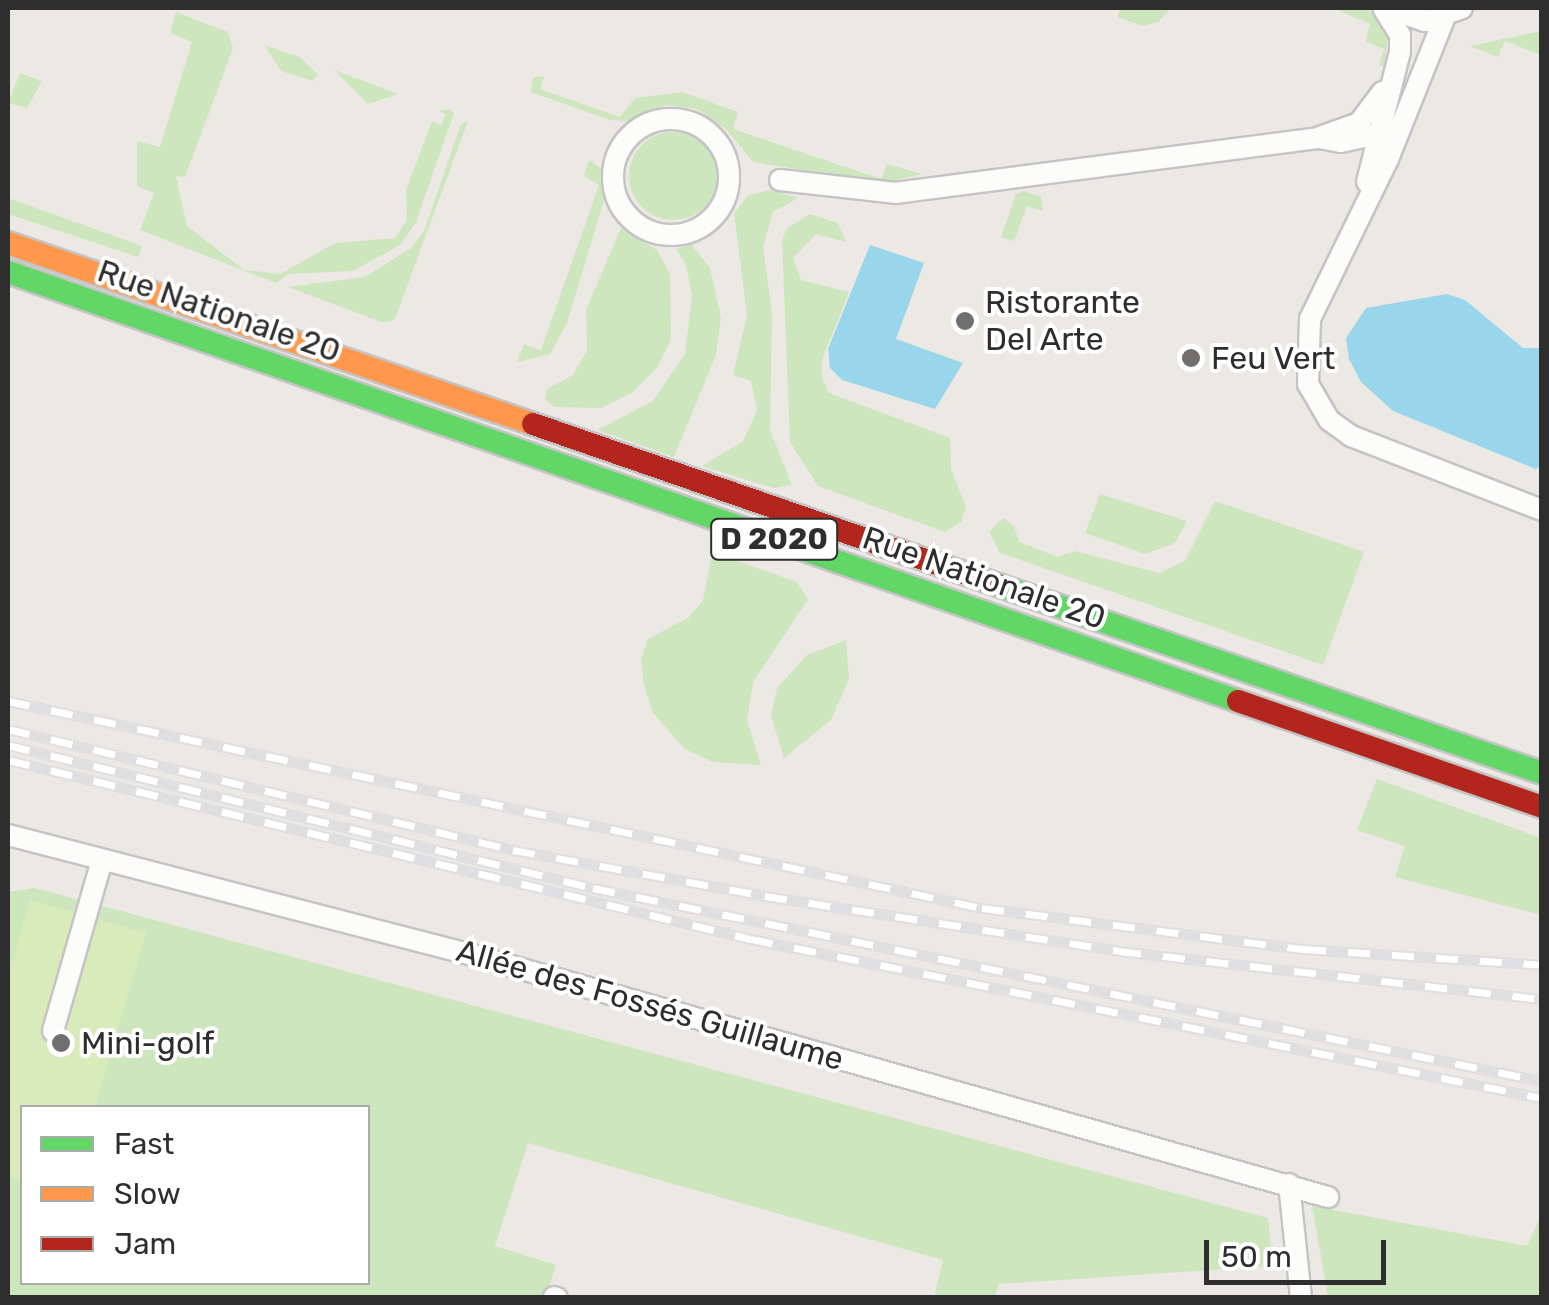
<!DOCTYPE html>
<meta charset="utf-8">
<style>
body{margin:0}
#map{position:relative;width:1549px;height:1305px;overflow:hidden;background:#ece8e4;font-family:Rubik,sans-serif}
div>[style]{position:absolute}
.green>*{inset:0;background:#cee6be}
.round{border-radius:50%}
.pitch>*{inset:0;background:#d9eabb}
.water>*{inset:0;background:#99d6ec}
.roads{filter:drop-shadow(2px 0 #c5c4c5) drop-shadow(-2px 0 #c5c4c5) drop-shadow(0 2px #c5c4c5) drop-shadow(0 -2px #c5c4c5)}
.street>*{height:20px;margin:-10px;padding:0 10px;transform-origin:10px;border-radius:10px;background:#fcfcfb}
.street>.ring{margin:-10px;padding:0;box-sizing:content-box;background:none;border:20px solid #fcfcfb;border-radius:50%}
.fast>*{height:22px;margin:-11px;padding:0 11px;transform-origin:11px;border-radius:11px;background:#63d668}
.slow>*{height:22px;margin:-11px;padding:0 11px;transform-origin:11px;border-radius:11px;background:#ff974d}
.jam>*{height:22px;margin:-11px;padding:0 11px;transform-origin:11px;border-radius:11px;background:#b3261e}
.rail>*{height:11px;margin-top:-5.5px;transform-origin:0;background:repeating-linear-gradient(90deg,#fff 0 22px,#dfdfe1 0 44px);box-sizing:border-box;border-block:2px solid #dfdfe1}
.dots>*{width:28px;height:28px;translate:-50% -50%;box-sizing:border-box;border:5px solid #fff;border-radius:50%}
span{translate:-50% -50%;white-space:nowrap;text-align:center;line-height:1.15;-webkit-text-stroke:8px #fff;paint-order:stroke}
.shield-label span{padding:2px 8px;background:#fff;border:2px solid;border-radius:8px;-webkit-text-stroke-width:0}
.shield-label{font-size:30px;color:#2e2e2e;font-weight:700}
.poi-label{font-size:32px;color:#2e2e2e}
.left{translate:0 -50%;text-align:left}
.street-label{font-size:32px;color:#2e2e2e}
.frame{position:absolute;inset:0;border:10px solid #2e2e2e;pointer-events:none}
.legend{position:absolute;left:20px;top:1105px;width:350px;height:180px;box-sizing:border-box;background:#fff;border:2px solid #ababab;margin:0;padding:12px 18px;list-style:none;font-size:30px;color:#2e2e2e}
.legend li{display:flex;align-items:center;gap:20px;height:50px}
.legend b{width:50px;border:2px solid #ababab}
.scale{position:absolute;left:1204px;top:1240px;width:182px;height:45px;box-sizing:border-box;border:5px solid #2e2e2e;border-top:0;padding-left:12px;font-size:30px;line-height:35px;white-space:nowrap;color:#2e2e2e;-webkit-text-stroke:8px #fff;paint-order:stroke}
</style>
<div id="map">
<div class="green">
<i style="clip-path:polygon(1121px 8px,1171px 8px,1158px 22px,1143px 26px,1117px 17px)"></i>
<i style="clip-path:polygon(1333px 8px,1366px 8px,1376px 17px,1388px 37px,1384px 67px,1379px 65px,1384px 49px,1366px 42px,1370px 24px)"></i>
<i style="clip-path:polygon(176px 12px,228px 32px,233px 48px,185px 177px,176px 176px,187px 226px,244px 270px,280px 274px,335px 243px,395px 238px,407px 220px,406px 190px,432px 121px,441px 125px,446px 114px,439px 111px,448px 109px,454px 113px,416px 222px,400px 245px,353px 271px,289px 274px,276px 283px,140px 230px,154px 193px,137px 186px,137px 141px,160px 147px,192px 42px,170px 33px)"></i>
<i style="clip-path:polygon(1541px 31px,1541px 55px,1505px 41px,1498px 57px,1470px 46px)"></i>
<i style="clip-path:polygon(264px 45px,300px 57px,318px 75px,313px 81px,281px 71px)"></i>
<i style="clip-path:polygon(334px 70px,398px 94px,368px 104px)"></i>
<i style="clip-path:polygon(20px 73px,42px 81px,27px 108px,8px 103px)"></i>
<i style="clip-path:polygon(533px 77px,544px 77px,540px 89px,620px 117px,635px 98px,682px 92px,738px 112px,733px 128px,739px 131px,881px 179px,887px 164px,922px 174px,883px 183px,753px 162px,727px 130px,697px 109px,666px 105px,630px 121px,610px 120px,531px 92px)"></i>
<i style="clip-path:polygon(468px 121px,395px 319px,384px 323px,288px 287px,365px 277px,411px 248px,424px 231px,461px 124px)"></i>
<i class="round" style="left:629px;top:132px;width:88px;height:88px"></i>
<i style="clip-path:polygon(589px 160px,603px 170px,604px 200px,567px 323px,550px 354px,517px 362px,524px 344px,541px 350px,599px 185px,584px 176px)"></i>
<i style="clip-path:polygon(771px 190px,798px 198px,773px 212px,763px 247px,772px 313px,770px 430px,792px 485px,773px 488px,702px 466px,743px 441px,757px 411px,751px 381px,733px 375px,747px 315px,734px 213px,749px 195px)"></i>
<i style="clip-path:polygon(1024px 191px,1041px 197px,1043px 211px,1027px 206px,1014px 241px,1001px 237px,1016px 194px)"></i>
<i style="clip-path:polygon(8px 198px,142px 246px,138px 257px,8px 214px)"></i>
<i style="clip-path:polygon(810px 214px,838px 223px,846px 242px,816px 234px,793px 258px,801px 280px,849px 292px,822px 360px,822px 377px,829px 393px,950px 438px,951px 469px,966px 507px,961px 522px,945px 532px,818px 486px,790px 442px,782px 240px,787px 228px)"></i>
<i style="clip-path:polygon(621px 228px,657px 250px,670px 274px,671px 339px,657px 368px,633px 392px,601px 408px,555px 407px,545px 400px,547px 389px,573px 375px,587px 351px,586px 310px)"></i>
<i style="clip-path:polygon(691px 244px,710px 268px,721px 317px,716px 355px,674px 457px,597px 430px,653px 401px,685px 354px,692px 296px,686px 264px,676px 249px)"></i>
<i style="clip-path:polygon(1100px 494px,1187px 521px,1175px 543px,1145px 554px,1085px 533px)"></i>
<i style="clip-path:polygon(1215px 501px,1364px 552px,1323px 665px,1000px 553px,989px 532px,1003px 518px,1014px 526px,1019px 542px,1058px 557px,1075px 551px,1159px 573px,1185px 561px)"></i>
<i style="clip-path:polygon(720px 555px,797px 582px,808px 599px,753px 682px,747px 720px,761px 765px,712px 762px,685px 749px,653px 713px,644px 686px,641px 659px,648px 639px,688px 618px,703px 601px,711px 559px)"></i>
<i style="clip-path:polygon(846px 640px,849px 679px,831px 720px,784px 758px,771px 716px,777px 688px,807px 655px)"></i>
<i style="clip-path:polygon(1377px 779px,1541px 838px,1541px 915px,1395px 877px,1405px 846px,1357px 830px)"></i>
<i style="clip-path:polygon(evenodd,35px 888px,1268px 1218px,1273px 1266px,999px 1284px,995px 1297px,934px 1297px,943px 1260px,528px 1143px,495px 1246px,556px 1265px,546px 1297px,8px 1298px,8px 892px,35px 888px,22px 1108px,368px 1108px,368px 1282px,22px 1282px,22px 1108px)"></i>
<i style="clip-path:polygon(1312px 1206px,1527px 1246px,1541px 1216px,1541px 1297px,1328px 1297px)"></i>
</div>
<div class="pitch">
<i style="clip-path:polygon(30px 900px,146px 933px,95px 1107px,22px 1108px,22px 1181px,8px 1177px,8px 978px)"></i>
</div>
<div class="water">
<i style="clip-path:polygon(870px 245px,924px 263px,896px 339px,963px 363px,935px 409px,842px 380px,830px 368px,828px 349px)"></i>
<i style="clip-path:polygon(1447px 294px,1465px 300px,1523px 348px,1541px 348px,1542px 465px,1536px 469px,1393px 411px,1361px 382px,1349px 359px,1346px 338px,1366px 308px)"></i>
</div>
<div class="roads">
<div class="street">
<i style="left:1387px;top:8px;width:40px;rotate:18.9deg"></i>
<i style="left:1425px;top:21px;width:39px;rotate:-19deg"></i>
<i style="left:1444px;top:19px;width:151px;rotate:111.8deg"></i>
<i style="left:1388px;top:159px;width:178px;rotate:116deg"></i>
<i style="left:1310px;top:319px;width:65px;rotate:91.8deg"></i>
<i style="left:1308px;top:384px;width:42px;rotate:59.7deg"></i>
<i style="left:1329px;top:420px;width:27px;rotate:36deg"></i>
<i style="left:1351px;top:436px;width:205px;rotate:21.2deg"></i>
<i class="ring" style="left:613px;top:119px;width:96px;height:96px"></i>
<i style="left:1320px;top:137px;width:41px;rotate:-19.7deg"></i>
<i style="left:1359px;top:123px;width:39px;rotate:-53deg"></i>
<i style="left:780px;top:180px;width:116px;rotate:6.4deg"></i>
<i style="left:895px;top:193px;width:428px;rotate:-7.4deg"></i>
<i style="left:1319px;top:138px;width:22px;rotate:10deg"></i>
<i style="left:1341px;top:142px;width:59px;rotate:-12.6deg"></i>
<i style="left:1367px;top:182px;width:134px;rotate:-75.8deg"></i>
<i style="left:1400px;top:52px;width:17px;rotate:-90deg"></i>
<i style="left:1400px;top:35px;width:32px;rotate:-122deg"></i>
<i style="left:8px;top:835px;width:476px;rotate:14.5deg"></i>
<i style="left:469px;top:954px;width:893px;rotate:15.8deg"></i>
<i style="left:53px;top:1031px;width:178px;rotate:-74deg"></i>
<i style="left:1289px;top:1184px;width:115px;rotate:84deg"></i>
<i style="left:554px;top:1297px;width:3px;rotate:18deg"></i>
</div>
<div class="fast">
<i style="left:8px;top:272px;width:1303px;rotate:19.23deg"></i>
<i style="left:998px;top:585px;width:576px;rotate:19.06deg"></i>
</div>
<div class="slow">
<i style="left:8px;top:243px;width:555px;rotate:19.02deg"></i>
</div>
<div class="jam">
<i style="left:533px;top:424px;width:492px;rotate:19.1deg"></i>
<i style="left:1238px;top:701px;width:322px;rotate:19.2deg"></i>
</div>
</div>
<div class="rail">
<i style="left:8px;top:701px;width:996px;rotate:12deg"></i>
<i style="left:982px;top:908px;width:325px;rotate:7.3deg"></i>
<i style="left:1304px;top:949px;width:239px;rotate:3.8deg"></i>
<i style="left:8px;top:729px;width:519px;rotate:13.47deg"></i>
<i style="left:513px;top:850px;width:256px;rotate:10.3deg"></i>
<i style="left:765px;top:896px;width:358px;rotate:8.8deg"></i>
<i style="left:1119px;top:951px;width:426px;rotate:6.5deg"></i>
<i style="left:8px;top:745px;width:602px;rotate:13.74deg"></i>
<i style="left:593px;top:888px;width:968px;rotate:11.5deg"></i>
<i style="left:8px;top:760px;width:764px;rotate:13.55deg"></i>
<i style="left:751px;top:939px;width:807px;rotate:11.37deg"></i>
</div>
<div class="dots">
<i style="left:965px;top:321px;background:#706f6e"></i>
<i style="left:1191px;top:358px;background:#706f6e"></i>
<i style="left:61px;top:1043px;background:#706f6e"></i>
</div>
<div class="shield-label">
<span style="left:774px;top:539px">D 2020</span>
</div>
<div class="poi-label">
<span class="left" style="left:985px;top:321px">Ristorante<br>Del Arte</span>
<span class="left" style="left:1211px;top:358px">Feu Vert</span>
<span class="left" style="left:81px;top:1043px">Mini-golf</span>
</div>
<div class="street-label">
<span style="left:219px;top:311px;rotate:19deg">Rue Nationale 20</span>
<span style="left:984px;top:578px;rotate:19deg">Rue Nationale 20</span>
<span style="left:650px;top:1005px;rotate:16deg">Allée des Fossés Guillaume</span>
</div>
<div class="frame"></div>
<ul class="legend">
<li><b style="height:12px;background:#63d668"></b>Fast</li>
<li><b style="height:12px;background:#ff974d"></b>Slow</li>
<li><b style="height:12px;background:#b3261e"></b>Jam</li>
</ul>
<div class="scale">50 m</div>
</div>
